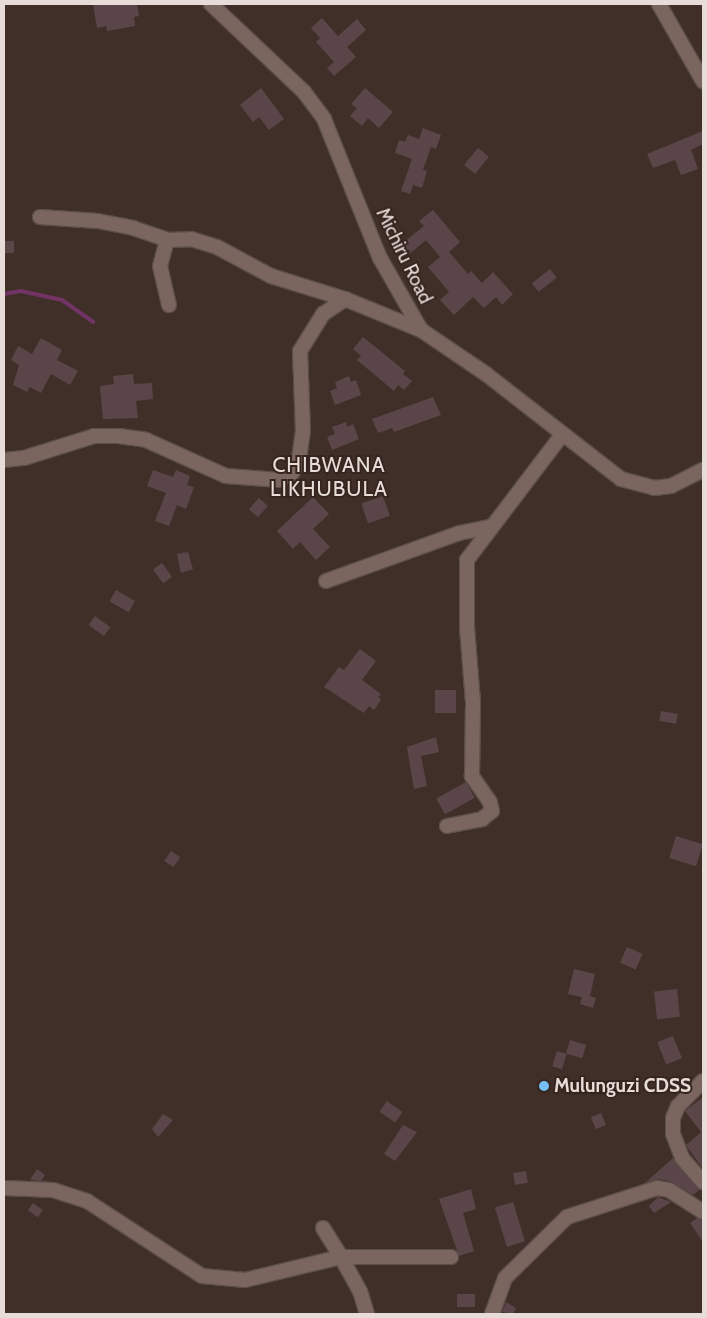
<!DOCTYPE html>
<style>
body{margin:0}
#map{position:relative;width:707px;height:1318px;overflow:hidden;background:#402f29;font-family:Cabin,sans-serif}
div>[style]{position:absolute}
.stream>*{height:4px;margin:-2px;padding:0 2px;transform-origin:2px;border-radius:2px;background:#723465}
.building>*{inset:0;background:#5a4649;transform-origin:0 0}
.roads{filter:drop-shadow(1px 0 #5c4e49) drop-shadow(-1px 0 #5c4e49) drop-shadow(0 1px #5c4e49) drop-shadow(0 -1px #5c4e49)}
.minor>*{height:14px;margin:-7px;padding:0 7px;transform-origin:7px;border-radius:7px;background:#7a665f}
.dots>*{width:14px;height:14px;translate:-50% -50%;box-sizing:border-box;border:2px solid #36251f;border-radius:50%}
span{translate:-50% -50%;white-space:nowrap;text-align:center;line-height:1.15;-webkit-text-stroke:4px #36251f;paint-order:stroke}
.street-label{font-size:19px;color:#e8dcd8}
.poi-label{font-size:19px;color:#e8dcd8;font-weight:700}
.left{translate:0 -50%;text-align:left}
.quarter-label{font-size:21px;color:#e8dcd8;letter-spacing:1px}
.frame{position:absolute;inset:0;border:5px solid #e8dcd8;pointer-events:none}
</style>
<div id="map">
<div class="stream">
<i style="left:4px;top:294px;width:17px;rotate:-10deg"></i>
<i style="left:21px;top:291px;width:42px;rotate:12.4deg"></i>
<i style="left:62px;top:300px;width:38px;rotate:35deg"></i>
</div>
<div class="building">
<i style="clip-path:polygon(93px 4px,137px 4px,139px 16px,134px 17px,135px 26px,107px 31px,106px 26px,97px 28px)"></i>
<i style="clip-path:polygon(322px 18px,338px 36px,357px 19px,366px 30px,347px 47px,356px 57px,334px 76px,327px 68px,334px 62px,316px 42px,320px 38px,311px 28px)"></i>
<i style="clip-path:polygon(261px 88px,284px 119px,269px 130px,259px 117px,253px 122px,240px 105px)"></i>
<i style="clip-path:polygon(365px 88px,393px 112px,379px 128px,368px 118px,362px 126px,350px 116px,357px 108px,351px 104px)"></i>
<i style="clip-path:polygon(423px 128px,441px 135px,436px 149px,431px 147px,423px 170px,427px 171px,422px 188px,413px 185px,410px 194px,401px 191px,412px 159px,395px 153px,399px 140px,405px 142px,408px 135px,419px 139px)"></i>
<i style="clip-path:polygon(703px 131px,703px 144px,691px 150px,698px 169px,681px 175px,675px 160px,653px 168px,647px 154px)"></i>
<i style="left:478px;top:148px;width:14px;height:22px;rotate:39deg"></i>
<i style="clip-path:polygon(433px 210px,460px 242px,449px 252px,468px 274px,471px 271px,482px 283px,493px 272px,513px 294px,502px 305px,496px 297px,484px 308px,473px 297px,454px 315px,440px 300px,449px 292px,428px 267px,440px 257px,426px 240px,407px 256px,399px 246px,424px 226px,419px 221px)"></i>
<i style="left:4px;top:241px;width:10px;height:12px"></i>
<i style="left:550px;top:269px;width:11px;height:23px;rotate:52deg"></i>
<i style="clip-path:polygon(363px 337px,405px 371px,403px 374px,412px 381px,404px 390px,398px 385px,394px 391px,357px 360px,361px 356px,353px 349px)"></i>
<i style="clip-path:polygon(41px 338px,62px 350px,57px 360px,78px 371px,70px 385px,51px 374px,41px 393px,30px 387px,27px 392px,13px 385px,19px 365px,11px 360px,18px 346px,32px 354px)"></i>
<i style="clip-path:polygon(133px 374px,134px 384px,152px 383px,153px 399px,136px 401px,138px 418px,103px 419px,100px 386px,114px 384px,113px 376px)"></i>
<i style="clip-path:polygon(349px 376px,351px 382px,356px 380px,361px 395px,335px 405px,330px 391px,337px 388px,335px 382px)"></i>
<i style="clip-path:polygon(433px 397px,441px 415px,394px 432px,392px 428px,378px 433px,372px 419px)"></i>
<i style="clip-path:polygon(346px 422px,347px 427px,353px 424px,359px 439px,332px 450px,327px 437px,335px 434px,332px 427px)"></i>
<i style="clip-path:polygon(153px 470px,173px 477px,176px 470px,190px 476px,187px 485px,194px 487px,186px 509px,177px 505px,169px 526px,155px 521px,166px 493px,147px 486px)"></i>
<i style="left:383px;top:496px;width:21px;height:23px;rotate:71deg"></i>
<i style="clip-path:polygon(313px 497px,329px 514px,313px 529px,330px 547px,316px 560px,300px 542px,293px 549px,277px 531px)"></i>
<i style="left:259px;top:498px;width:12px;height:15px;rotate:42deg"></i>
<i style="clip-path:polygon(188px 552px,193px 569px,181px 573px,177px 554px)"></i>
<i style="left:162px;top:563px;width:17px;height:11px;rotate:54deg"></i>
<i style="left:116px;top:590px;width:22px;height:13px;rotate:30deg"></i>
<i style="left:95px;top:616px;width:19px;height:11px;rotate:36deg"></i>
<i style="clip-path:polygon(360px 649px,376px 661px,362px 680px,381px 694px,378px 697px,381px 700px,374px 710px,369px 706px,364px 713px,324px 687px,339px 667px,344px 670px)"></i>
<i style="left:456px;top:690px;width:23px;height:21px;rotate:90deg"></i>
<i style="left:661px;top:711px;width:17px;height:10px;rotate:10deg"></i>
<i style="clip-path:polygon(436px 737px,439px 752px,421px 756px,427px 786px,414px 789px,407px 747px)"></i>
<i style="left:466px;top:782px;width:18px;height:34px;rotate:61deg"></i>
<i style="left:676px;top:836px;width:28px;height:23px;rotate:17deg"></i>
<i style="left:171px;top:851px;width:11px;height:12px;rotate:34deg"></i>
<i style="left:627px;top:947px;width:17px;height:17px;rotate:24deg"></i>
<i style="clip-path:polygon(574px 969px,595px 974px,590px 996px,596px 998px,593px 1008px,580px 1004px,582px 997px,568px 994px)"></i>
<i style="left:677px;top:989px;width:28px;height:23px;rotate:84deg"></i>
<i style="left:673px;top:1036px;width:24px;height:17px;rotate:68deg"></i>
<i style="left:570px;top:1040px;width:17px;height:14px;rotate:17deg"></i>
<i style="left:557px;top:1051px;width:10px;height:16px;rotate:17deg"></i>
<i style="clip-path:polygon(703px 1097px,703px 1169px,686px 1145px,701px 1132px,685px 1111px)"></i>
<i style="left:387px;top:1101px;width:19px;height:13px;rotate:35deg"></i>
<i style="left:601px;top:1113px;width:13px;height:11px;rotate:67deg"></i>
<i style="clip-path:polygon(163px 1114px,173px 1120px,158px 1137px,152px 1129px)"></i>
<i style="clip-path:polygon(403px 1125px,417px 1132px,395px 1161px,384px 1154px)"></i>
<i style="clip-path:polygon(673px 1158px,699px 1190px,693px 1195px,670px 1181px,658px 1179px,645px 1183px)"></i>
<i style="clip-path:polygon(37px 1169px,45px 1175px,41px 1181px,30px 1180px)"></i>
<i style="left:526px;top:1171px;width:12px;height:13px;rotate:81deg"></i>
<i style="clip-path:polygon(471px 1189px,476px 1209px,463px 1213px,474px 1251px,459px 1256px,439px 1199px)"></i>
<i style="clip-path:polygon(658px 1197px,671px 1202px,654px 1213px,649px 1206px)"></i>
<i style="left:513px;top:1202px;width:41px;height:19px;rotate:73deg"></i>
<i style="left:33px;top:1203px;width:12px;height:9px;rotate:35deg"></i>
<i style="clip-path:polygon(697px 1218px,703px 1221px,703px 1242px,690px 1223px)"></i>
<i style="left:457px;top:1294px;width:18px;height:13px"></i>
<i style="clip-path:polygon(506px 1302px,516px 1308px,513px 1314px,502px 1312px)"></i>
</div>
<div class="roads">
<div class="minor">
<i style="left:211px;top:4px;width:128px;rotate:43.4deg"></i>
<i style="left:304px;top:92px;width:34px;rotate:53deg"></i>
<i style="left:324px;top:119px;width:150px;rotate:68.1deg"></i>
<i style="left:380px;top:258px;width:83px;rotate:60.3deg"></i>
<i style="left:421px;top:330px;width:78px;rotate:34.1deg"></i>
<i style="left:486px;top:374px;width:171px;rotate:37.9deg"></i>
<i style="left:621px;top:479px;width:34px;rotate:15deg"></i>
<i style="left:654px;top:488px;width:17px;rotate:-7deg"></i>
<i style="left:671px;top:486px;width:36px;rotate:-27deg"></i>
<i style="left:659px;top:4px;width:89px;rotate:60.3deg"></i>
<i style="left:40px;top:217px;width:58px;rotate:3.9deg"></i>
<i style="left:98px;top:221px;width:36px;rotate:11deg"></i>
<i style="left:133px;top:228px;width:36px;rotate:19deg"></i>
<i style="left:167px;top:240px;width:24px;rotate:-2deg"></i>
<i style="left:191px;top:239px;width:27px;rotate:17deg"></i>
<i style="left:217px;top:247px;width:61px;rotate:28.2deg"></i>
<i style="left:271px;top:276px;width:77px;rotate:17.3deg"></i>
<i style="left:167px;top:240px;width:27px;rotate:105deg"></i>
<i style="left:160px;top:266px;width:40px;rotate:77deg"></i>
<i style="left:4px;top:460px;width:20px;rotate:-6deg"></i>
<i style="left:24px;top:458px;width:73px;rotate:-17.4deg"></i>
<i style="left:94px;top:436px;width:25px"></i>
<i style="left:119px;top:436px;width:27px;rotate:8deg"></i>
<i style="left:146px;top:440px;width:88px;rotate:24.2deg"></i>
<i style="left:226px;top:476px;width:54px;rotate:4.2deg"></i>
<i style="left:280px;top:480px;width:14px;rotate:-30deg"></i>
<i style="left:292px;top:473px;width:16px;rotate:-63deg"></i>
<i style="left:299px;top:459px;width:27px;rotate:-82deg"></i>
<i style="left:303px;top:432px;width:81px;rotate:-92.1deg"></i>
<i style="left:300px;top:351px;width:44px;rotate:-58.1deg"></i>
<i style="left:323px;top:314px;width:27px;rotate:-34deg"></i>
<i style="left:345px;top:299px;width:82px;rotate:22.2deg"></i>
<i style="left:326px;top:581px;width:141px;rotate:-19.8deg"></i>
<i style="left:459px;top:533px;width:32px;rotate:-11deg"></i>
<i style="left:447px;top:826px;width:36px;rotate:-11deg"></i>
<i style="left:482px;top:819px;width:13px;rotate:-39deg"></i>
<i style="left:492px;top:811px;width:9px;rotate:-103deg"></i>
<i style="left:490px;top:802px;width:32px;rotate:-125deg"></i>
<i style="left:472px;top:776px;width:74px;rotate:-89.2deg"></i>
<i style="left:473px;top:702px;width:74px;rotate:-94.6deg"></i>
<i style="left:467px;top:628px;width:68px;rotate:-90deg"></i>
<i style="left:467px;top:560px;width:157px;rotate:-52.8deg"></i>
<i style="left:703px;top:1081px;width:35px;rotate:135deg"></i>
<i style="left:678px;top:1106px;width:13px;rotate:113deg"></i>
<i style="left:673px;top:1118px;width:16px;rotate:90deg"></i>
<i style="left:673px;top:1134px;width:26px;rotate:69deg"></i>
<i style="left:682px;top:1158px;width:32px;rotate:49deg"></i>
<i style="left:4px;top:1188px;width:49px;rotate:2.3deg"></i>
<i style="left:53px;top:1190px;width:36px;rotate:18deg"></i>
<i style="left:87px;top:1201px;width:137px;rotate:33.1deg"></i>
<i style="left:202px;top:1276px;width:43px;rotate:5.3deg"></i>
<i style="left:245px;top:1280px;width:99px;rotate:-13.5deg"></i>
<i style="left:341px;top:1257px;width:39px;rotate:61deg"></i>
<i style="left:360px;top:1291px;width:24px;rotate:73deg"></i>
<i style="left:323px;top:1228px;width:34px;rotate:58deg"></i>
<i style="left:341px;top:1257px;width:110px"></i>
<i style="left:492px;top:1314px;width:38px;rotate:-70deg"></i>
<i style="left:505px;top:1278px;width:87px;rotate:-44.5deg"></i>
<i style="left:567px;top:1217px;width:95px;rotate:-17.9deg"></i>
<i style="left:657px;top:1188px;width:12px;rotate:9deg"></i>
<i style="left:669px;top:1190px;width:40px;rotate:32.9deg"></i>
</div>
</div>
<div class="dots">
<i style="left:544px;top:1086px;background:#75c0f6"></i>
</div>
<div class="street-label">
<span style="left:404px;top:256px;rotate:64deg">Michiru Road</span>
</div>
<div class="poi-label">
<span class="left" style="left:554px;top:1086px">Mulunguzi CDSS</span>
</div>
<div class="quarter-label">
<span style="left:329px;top:477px">CHIBWANA<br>LIKHUBULA</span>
</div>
<div class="frame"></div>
</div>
